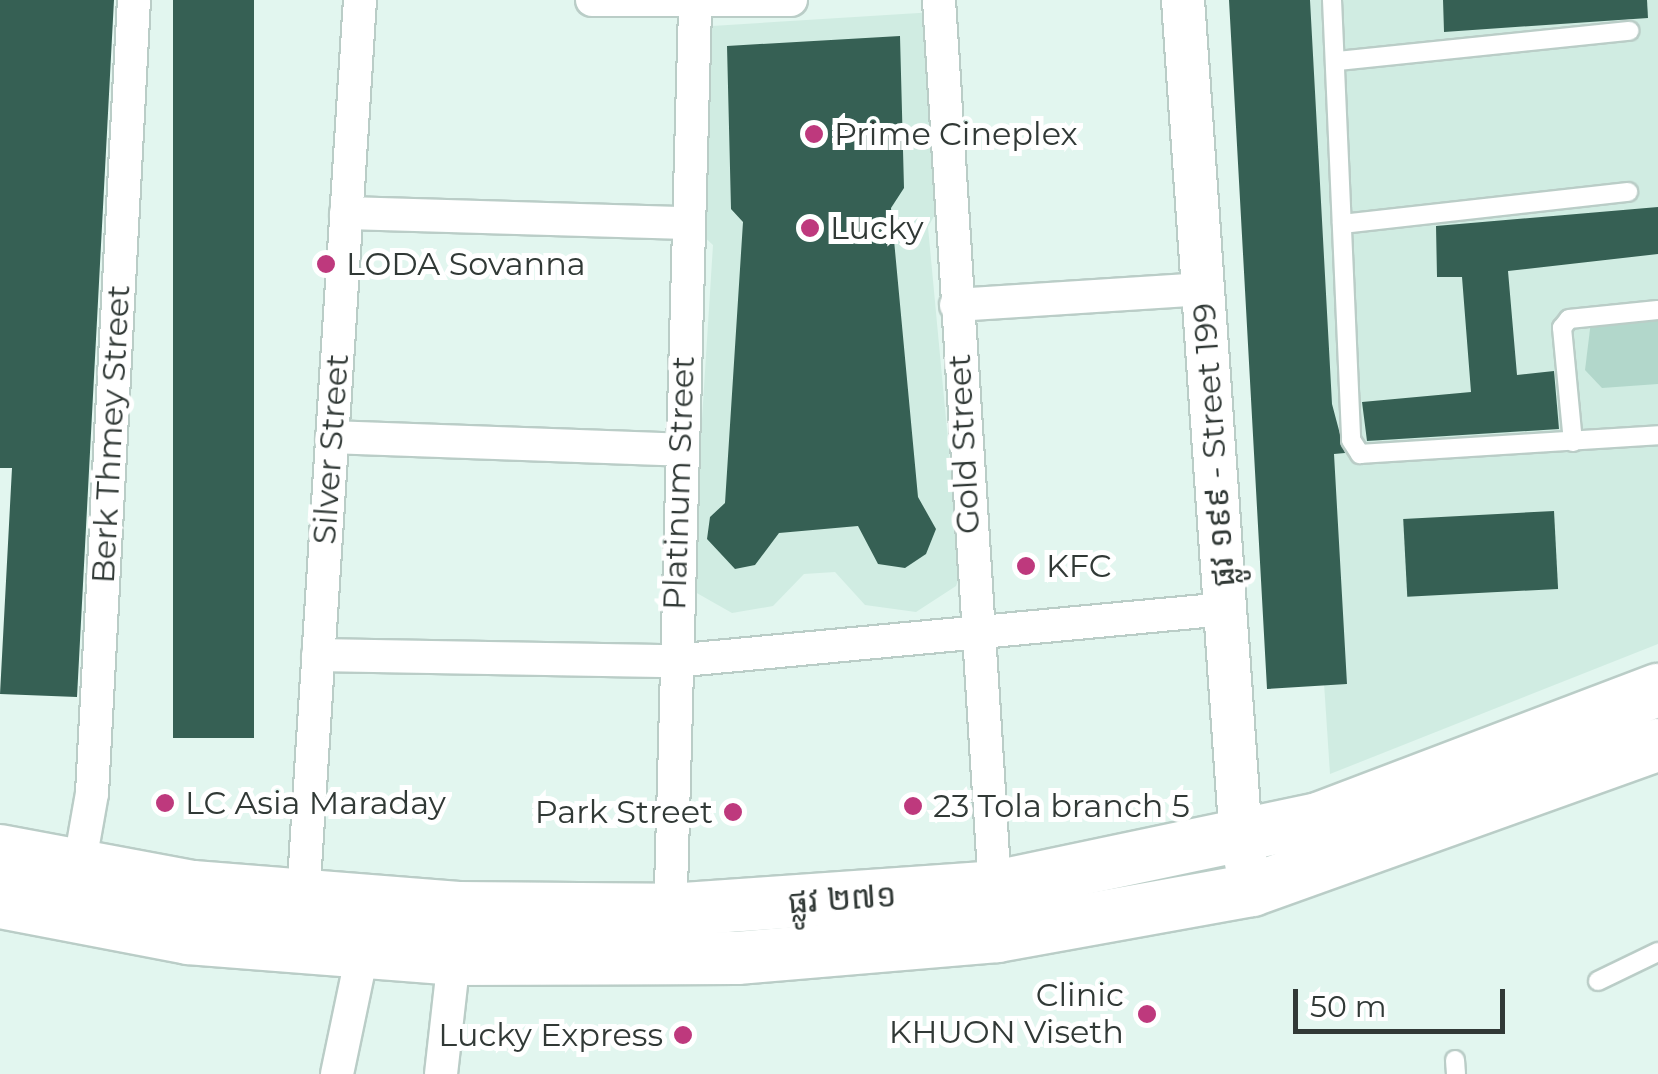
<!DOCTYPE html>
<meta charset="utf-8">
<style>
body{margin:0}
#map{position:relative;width:1658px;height:1074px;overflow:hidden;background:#e2f6ef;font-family:Montserrat,"Noto Sans Khmer",sans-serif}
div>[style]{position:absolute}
.built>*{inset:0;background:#d0ece2}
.green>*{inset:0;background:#b2d7cb}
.building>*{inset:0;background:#366054;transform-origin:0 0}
.roads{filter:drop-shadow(2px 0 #bacdc7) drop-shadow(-2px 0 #bacdc7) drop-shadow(0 2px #bacdc7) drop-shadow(0 -2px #bacdc7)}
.service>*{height:18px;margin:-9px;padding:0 9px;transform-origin:9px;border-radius:9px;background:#fff}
.minor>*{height:32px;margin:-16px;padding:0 16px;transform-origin:16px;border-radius:16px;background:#fff}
.tertiary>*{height:42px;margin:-21px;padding:0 21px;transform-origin:21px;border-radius:21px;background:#fff}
.primary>*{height:52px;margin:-26px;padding:0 26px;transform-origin:26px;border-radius:26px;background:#fff}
.dots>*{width:28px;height:28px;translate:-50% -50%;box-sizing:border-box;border:5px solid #fff;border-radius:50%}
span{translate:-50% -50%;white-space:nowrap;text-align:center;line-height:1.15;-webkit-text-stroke:10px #fff;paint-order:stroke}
.poi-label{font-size:32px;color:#313936}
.left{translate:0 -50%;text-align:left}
.right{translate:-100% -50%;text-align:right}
.street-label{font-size:32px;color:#313936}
.scale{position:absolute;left:1293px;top:989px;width:212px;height:45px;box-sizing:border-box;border:5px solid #313936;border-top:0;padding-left:12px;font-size:30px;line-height:35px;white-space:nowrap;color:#313936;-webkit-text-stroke:8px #fff;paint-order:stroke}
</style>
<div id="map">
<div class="built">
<i style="clip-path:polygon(1279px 0,1658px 0,1658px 644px,1330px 774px)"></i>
<i style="clip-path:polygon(935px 12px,939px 207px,928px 227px,953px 494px,973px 540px,956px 586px,916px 612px,865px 605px,835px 572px,804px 574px,773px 606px,732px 613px,695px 592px,677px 556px,697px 498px,713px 245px,701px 234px,696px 27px)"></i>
</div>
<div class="green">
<i style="clip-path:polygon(1658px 316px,1658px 384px,1602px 388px,1585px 370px,1591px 321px)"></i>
</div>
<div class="building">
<i style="clip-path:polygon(0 0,114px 0,77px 697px,0 694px,12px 468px,0 468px)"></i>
<i style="left:173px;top:0;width:81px;height:738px"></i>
<i style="clip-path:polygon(1229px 0,1310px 0,1332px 404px,1345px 453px,1334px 454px,1347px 684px,1267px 689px)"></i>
<i style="clip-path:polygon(1443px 0,1647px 0,1648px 18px,1444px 32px)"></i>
<i style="clip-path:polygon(900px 36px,904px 188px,891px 208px,918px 497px,936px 529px,926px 554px,905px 568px,878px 564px,858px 526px,779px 533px,755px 565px,735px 569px,707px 539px,710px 517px,725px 503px,743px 222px,731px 209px,727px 46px)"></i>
<i style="clip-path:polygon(1658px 207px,1658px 254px,1508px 271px,1517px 375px,1554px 371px,1559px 429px,1367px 441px,1362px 402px,1471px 392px,1462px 277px,1437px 277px,1436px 226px)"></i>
<i style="left:1554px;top:511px;width:78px;height:151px;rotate:87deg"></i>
</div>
<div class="roads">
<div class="service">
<i style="left:1332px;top:0;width:440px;rotate:87.5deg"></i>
<i style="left:1351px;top:440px;width:17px;rotate:57deg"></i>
<i style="left:1360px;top:454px;width:299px;rotate:-3.6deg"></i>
<i style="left:1337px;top:61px;width:294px;rotate:-5.9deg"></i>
<i style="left:1342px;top:224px;width:288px;rotate:-6.4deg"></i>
<i style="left:1573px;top:442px;width:115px;rotate:-95.5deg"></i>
<i style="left:1562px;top:328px;width:11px;rotate:-52deg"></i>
<i style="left:1569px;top:319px;width:89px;rotate:-5.8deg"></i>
<i style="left:1598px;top:981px;width:67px;rotate:-25.8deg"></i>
<i style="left:1455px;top:1060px;width:14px;rotate:86deg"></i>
</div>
<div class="minor">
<i style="left:592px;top:0;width:199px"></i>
<i style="left:939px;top:0;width:889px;rotate:86.39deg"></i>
<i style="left:346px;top:213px;width:342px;rotate:1.7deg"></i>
<i style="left:956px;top:305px;width:248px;rotate:-3.7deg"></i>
<i style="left:332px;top:437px;width:348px;rotate:2.1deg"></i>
<i style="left:318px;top:655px;width:355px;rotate:1deg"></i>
<i style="left:673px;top:661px;width:554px;rotate:-5.38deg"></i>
<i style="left:79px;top:867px;width:75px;rotate:-80deg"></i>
<i style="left:92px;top:793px;width:794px;rotate:-86.97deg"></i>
<i style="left:303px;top:898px;width:900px;rotate:-86.37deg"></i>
<i style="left:670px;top:926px;width:920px;rotate:-88.44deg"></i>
<i style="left:337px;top:1074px;width:123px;rotate:-78.2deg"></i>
<i style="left:441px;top:1074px;width:116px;rotate:-83.6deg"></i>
</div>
<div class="tertiary">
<i style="left:1183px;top:0;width:842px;rotate:86.05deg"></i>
<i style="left:1241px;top:840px;width:51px;rotate:77.6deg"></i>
</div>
<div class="primary">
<i style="left:0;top:851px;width:196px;rotate:10.6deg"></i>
<i style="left:193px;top:887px;width:266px;rotate:4.5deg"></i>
<i style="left:458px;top:908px;width:212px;rotate:0.5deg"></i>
<i style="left:670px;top:910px;width:326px;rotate:-4deg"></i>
<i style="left:995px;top:887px;width:330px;rotate:-11.9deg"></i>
<i style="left:1318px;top:819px;width:364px;rotate:-20.8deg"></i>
<i style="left:0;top:902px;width:191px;rotate:10.8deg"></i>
<i style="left:188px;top:938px;width:267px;rotate:4.5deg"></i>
<i style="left:454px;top:959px;width:283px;rotate:-0.2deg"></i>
<i style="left:737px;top:958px;width:261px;rotate:-4.8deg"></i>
<i style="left:997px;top:936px;width:259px;rotate:-10.2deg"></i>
<i style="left:1252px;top:890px;width:431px;rotate:-19.7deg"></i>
</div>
</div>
<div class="dots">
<i style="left:814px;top:134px;background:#be397d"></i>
<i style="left:810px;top:228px;background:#be397d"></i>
<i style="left:326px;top:264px;background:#be397d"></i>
<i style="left:1026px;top:566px;background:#be397d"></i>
<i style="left:165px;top:803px;background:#be397d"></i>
<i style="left:913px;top:806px;background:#be397d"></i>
<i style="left:733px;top:812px;background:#be397d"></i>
<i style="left:1147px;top:1014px;background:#be397d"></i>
<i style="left:683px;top:1035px;background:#be397d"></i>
</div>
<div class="poi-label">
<span class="left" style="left:834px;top:134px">Prime Cineplex</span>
<span class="left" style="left:830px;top:228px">Lucky</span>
<span class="left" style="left:346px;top:264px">LODA Sovanna</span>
<span class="left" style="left:1046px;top:566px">KFC</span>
<span class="left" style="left:185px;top:803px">LC Asia Maraday</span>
<span class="left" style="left:933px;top:806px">23 Tola branch 5</span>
<span class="right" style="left:713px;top:812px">Park Street</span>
<span class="right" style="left:1124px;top:1014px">Clinic<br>KHUON Viseth</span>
<span class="right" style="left:663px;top:1035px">Lucky Express</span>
</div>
<div class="street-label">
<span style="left:111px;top:434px;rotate:-87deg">Berk Thmey Street</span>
<span style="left:964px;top:444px;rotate:-93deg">Gold Street</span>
<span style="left:1214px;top:445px;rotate:-94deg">ផ្លូវ ១៩៩ - Street 199</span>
<span style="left:331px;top:449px;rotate:-86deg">Silver Street</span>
<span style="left:679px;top:483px;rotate:-88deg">Platinum Street</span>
<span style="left:842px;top:899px;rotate:-4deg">ផ្លូវ ២៧១</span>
</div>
<div class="scale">50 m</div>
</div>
